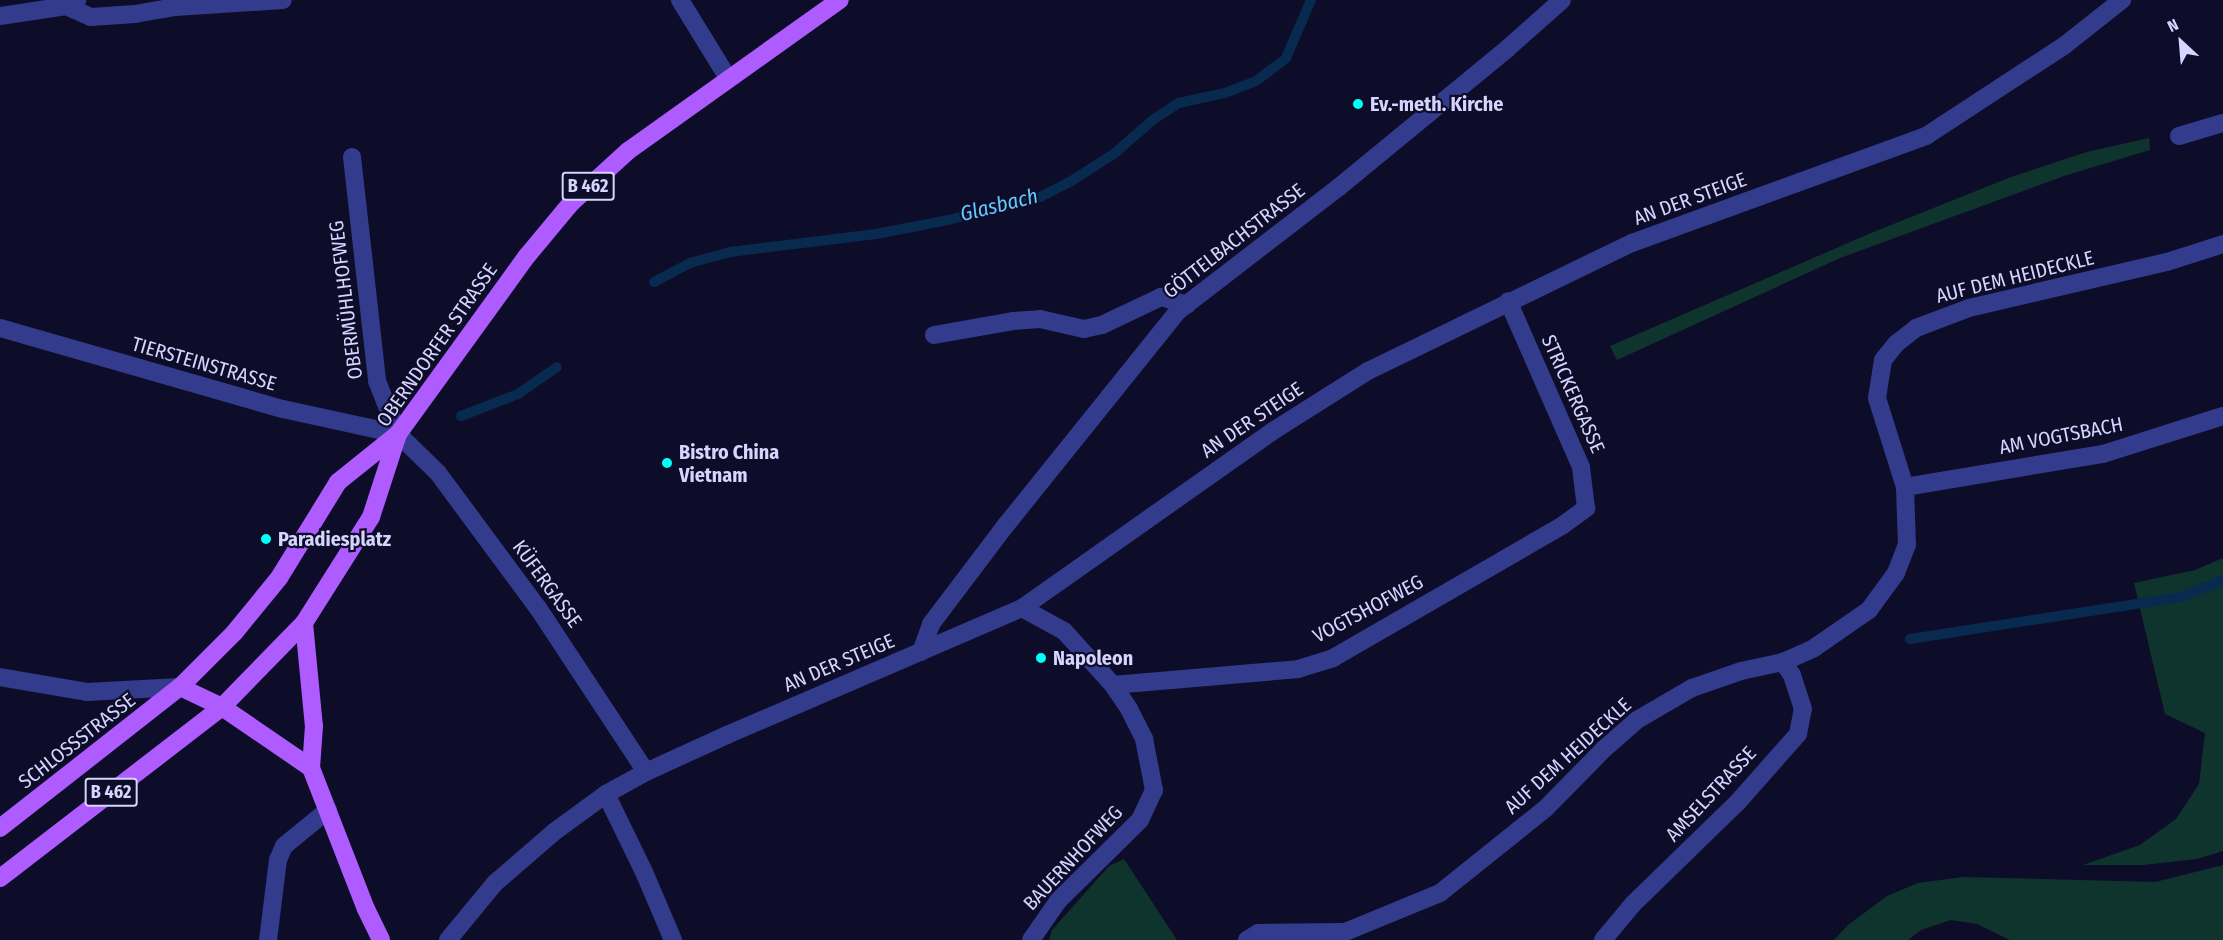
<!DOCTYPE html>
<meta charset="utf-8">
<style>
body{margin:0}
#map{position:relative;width:2223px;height:940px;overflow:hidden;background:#0e0d29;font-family:"Fira Sans Condensed",sans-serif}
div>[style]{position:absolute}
.green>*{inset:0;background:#0f342e}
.stream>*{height:10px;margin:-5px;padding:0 5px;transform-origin:5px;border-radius:5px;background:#072a4e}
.minor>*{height:18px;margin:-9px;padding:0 9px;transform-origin:9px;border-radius:9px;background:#333b8d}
.major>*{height:18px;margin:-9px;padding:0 9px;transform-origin:9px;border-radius:9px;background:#ae5cff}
.dots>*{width:16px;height:16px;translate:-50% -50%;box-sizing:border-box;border:3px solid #0e0d29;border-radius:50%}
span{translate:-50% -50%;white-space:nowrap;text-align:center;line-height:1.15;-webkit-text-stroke:4.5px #0e0d29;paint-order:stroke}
.shield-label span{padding:2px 4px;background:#0e0d29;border:2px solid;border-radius:4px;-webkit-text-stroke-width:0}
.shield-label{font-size:18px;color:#d5d5ff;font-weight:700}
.poi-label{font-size:20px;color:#d5d5ff;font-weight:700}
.left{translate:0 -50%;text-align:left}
.street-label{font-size:20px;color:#d5d5ff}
.water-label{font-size:21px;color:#63caff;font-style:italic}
.north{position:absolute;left:2151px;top:12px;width:60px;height:60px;-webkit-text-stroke:4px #0e0d29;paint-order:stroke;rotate:334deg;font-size:16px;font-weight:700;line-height:24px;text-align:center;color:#d5d5ff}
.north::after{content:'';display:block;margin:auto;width:21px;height:27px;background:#d5d5ff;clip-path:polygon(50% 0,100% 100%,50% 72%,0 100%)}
</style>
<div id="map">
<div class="green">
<i style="clip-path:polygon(2149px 138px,2150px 150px,2067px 175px,1840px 258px,1617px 360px,1610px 346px,1871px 233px,2011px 177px,2087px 152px)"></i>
<i style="clip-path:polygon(2223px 558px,2223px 851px,2197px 859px,2143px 865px,2083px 865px,2140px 845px,2176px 819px,2199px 784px,2205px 733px,2165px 714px,2134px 583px,2195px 570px)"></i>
<i style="clip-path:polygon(1124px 859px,1177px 940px,1049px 940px,1052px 930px,1109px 866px)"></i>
<i style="clip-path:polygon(2223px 865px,2223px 940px,2010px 940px,1977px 924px,1951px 920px,1921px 930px,1908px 940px,1834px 940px,1848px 925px,1887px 896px,1918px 883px,1963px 877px,2155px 882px)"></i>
</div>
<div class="stream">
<i style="left:654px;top:282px;width:41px;rotate:-27.8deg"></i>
<i style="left:690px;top:263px;width:41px;rotate:-15.4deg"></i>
<i style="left:730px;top:252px;width:147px;rotate:-7deg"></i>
<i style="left:876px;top:234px;width:73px;rotate:-11deg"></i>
<i style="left:948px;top:220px;width:95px;rotate:-14deg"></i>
<i style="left:1040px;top:197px;width:37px;rotate:-27deg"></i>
<i style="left:1073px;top:180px;width:50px;rotate:-32.7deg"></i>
<i style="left:1115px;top:153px;width:52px;rotate:-41.1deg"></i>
<i style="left:1154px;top:119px;width:30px;rotate:-33deg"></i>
<i style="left:1179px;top:103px;width:47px;rotate:-12.3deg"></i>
<i style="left:1225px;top:93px;width:33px;rotate:-21deg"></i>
<i style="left:1256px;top:81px;width:38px;rotate:-37deg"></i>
<i style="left:1286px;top:58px;width:63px;rotate:-66.7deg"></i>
<i style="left:461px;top:416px;width:61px;rotate:-21.1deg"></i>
<i style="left:518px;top:394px;width:47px;rotate:-34.7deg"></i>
<i style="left:1910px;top:639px;width:274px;rotate:-8.8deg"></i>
<i style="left:2181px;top:597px;width:45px;rotate:-22deg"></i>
</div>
<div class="minor">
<i style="left:171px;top:0;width:8px;rotate:60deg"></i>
<i style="left:175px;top:7px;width:108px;rotate:-3.7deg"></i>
<i style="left:680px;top:0;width:92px;rotate:58.4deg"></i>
<i style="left:66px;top:6px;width:27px;rotate:24deg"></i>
<i style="left:91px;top:17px;width:44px;rotate:-3.9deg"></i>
<i style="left:135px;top:14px;width:41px;rotate:-9.9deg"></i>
<i style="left:0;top:16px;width:67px;rotate:-8.6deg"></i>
<i style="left:66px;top:6px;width:13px;rotate:-29deg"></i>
<i style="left:2179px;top:136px;width:46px;rotate:-16.5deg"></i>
<i style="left:352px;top:157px;width:225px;rotate:83.6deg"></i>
<i style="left:377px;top:381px;width:57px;rotate:68.4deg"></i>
<i style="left:398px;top:434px;width:56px;rotate:44.3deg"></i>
<i style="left:438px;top:473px;width:168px;rotate:53.5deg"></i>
<i style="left:538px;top:608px;width:196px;rotate:56.6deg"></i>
<i style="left:0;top:328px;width:294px;rotate:16deg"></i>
<i style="left:283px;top:409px;width:118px;rotate:12.3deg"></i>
<i style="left:934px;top:335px;width:80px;rotate:-10deg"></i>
<i style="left:1013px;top:321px;width:27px;rotate:-4deg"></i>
<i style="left:1040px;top:319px;width:45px;rotate:12.8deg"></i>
<i style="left:1084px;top:329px;width:18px;rotate:-13deg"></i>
<i style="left:1102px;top:325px;width:65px;rotate:-25.4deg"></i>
<i style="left:1161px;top:297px;width:27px;rotate:17deg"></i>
<i style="left:1905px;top:487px;width:201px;rotate:-9.5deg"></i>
<i style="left:2103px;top:454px;width:126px;rotate:-17.6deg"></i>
<i style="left:1022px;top:608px;width:48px;rotate:28.7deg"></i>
<i style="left:1064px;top:631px;width:73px;rotate:47.8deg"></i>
<i style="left:1113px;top:685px;width:29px;rotate:56deg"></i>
<i style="left:1129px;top:709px;width:34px;rotate:63deg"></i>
<i style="left:1144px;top:739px;width:52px;rotate:78.9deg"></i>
<i style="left:1154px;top:790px;width:33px;rotate:115deg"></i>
<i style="left:1140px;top:820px;width:115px;rotate:135.4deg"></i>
<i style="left:1058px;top:901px;width:47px;rotate:124.7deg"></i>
<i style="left:921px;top:652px;width:30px;rotate:-70deg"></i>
<i style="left:931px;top:624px;width:124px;rotate:-52.9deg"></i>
<i style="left:1006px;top:525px;width:275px;rotate:-51.2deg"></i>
<i style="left:1178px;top:311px;width:203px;rotate:-37.6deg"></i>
<i style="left:1339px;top:187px;width:219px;rotate:-39.4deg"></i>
<i style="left:1508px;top:48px;width:72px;rotate:-41.6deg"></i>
<i style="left:0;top:677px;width:88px;rotate:9.8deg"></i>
<i style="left:87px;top:692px;width:93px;rotate:-3.1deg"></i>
<i style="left:1113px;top:685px;width:186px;rotate:-4.9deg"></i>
<i style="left:1298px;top:669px;width:37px;rotate:-17deg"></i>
<i style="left:1333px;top:658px;width:266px;rotate:-30deg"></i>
<i style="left:1563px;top:525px;width:29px;rotate:-36deg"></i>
<i style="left:1586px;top:508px;width:41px;rotate:-97deg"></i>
<i style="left:1581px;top:467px;width:181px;rotate:-113.7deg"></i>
<i style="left:606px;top:794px;width:87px;rotate:64deg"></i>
<i style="left:644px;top:872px;width:74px;rotate:66.9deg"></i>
<i style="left:268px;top:940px;width:81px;rotate:-82.9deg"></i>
<i style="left:278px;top:860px;width:15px;rotate:-67deg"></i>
<i style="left:284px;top:846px;width:57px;rotate:-39.3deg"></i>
<i style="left:448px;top:940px;width:74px;rotate:-50.5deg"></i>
<i style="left:495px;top:883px;width:78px;rotate:-40.8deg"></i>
<i style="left:554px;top:832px;width:64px;rotate:-36.2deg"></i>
<i style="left:606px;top:794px;width:46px;rotate:-28.8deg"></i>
<i style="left:646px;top:772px;width:89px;rotate:-24.6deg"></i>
<i style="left:727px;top:735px;width:321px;rotate:-23.3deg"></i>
<i style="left:1022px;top:608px;width:307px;rotate:-35.2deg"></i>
<i style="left:1273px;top:431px;width:112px;rotate:-32.3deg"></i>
<i style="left:1368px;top:371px;width:293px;rotate:-25.9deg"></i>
<i style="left:1632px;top:243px;width:313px;rotate:-20deg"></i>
<i style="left:1926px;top:136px;width:166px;rotate:-33.2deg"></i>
<i style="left:2065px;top:45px;width:73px;rotate:-38.3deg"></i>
<i style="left:1247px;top:940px;width:13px;rotate:-32deg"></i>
<i style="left:1258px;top:933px;width:87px;rotate:-0.7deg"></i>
<i style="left:1345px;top:932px;width:103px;rotate:-22.3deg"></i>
<i style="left:1440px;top:893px;width:136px;rotate:-38.7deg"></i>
<i style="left:1546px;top:808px;width:83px;rotate:-45.5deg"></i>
<i style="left:1604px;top:749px;width:44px;rotate:-41.3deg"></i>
<i style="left:1637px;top:720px;width:64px;rotate:-30.2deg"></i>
<i style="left:1692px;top:688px;width:52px;rotate:-19.1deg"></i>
<i style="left:1741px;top:671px;width:43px;rotate:-12.1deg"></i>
<i style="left:1783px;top:662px;width:34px;rotate:-24deg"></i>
<i style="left:1814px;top:648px;width:67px;rotate:-34.6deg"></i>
<i style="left:1869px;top:610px;width:46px;rotate:-53.9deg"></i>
<i style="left:1896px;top:573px;width:30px;rotate:-69deg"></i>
<i style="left:1907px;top:545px;width:58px;rotate:-92deg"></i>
<i style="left:1905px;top:487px;width:93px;rotate:-107.5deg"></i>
<i style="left:1877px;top:398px;width:38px;rotate:-81deg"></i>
<i style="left:1883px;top:360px;width:22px;rotate:-51deg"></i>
<i style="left:1897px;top:343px;width:24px;rotate:-38deg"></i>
<i style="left:1916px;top:328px;width:57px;rotate:-20.7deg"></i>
<i style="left:1969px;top:308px;width:203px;rotate:-13.1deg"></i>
<i style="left:2167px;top:262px;width:59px;rotate:-17.8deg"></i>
<i style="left:1603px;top:940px;width:47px;rotate:-50.2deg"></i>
<i style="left:1633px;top:904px;width:145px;rotate:-44.2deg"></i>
<i style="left:1737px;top:803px;width:92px;rotate:-48.5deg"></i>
<i style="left:1798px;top:734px;width:25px;rotate:-79deg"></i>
<i style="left:1803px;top:709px;width:36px;rotate:-108deg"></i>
<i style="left:1792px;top:675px;width:16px;rotate:-125deg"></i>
</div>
<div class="major">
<i style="left:304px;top:623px;width:103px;rotate:84.5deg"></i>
<i style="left:314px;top:726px;width:42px;rotate:94.1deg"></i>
<i style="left:311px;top:768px;width:151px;rotate:68.7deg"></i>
<i style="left:366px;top:909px;width:34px;rotate:64deg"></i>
<i style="left:180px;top:687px;width:47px;rotate:25.5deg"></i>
<i style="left:222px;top:707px;width:108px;rotate:34.4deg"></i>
<i style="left:0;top:828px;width:229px;rotate:-38.1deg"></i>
<i style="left:180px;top:687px;width:76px;rotate:-45deg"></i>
<i style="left:234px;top:633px;width:71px;rotate:-50.7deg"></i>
<i style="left:279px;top:578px;width:113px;rotate:-58.4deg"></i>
<i style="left:338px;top:482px;width:77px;rotate:-38.7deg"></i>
<i style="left:0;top:878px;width:280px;rotate:-37.6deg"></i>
<i style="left:222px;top:707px;width:117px;rotate:-45.7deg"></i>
<i style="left:304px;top:623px;width:125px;rotate:-57.7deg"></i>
<i style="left:371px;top:517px;width:87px;rotate:-72deg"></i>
<i style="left:398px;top:434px;width:220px;rotate:-54.1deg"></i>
<i style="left:527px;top:256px;width:69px;rotate:-50.3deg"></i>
<i style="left:571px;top:203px;width:77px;rotate:-42.4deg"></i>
<i style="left:628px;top:151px;width:260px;rotate:-35.5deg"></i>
</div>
<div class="dots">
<i style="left:1358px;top:104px;background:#01fff9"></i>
<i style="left:667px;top:463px;background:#01fff9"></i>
<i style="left:266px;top:539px;background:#01fff9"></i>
<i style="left:1041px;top:658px;background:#01fff9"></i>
</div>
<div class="shield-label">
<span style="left:588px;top:186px">B 462</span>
<span style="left:111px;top:792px">B 462</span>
</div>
<div class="poi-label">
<span class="left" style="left:1370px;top:104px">Ev.-meth. Kirche</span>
<span class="left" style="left:679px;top:464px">Bistro China<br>Vietnam</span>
<span class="left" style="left:278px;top:539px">Paradiesplatz</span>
<span class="left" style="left:1053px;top:658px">Napoleon</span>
</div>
<div class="street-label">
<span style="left:1690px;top:199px;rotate:-20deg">AN DER STEIGE</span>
<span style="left:1234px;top:241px;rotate:-38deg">GÖTTELBACHSTRASSE</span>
<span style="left:2015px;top:277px;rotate:-14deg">AUF DEM HEIDECKLE</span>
<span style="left:346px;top:300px;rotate:-97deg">OBERMÜHLHOFWEG</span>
<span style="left:437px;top:345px;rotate:-55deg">OBERNDORFER STRASSE</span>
<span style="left:204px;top:364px;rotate:16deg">TIERSTEINSTRASSE</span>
<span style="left:1573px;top:394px;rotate:66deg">STRICKERGASSE</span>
<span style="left:1252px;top:420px;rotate:-34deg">AN DER STEIGE</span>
<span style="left:2061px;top:436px;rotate:-11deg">AM VOGTSBACH</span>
<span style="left:547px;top:584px;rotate:54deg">KÜFERGASSE</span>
<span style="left:1368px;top:609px;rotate:-28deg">VOGTSHOFWEG</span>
<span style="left:839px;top:663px;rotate:-23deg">AN DER STEIGE</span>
<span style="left:77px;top:741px;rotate:-38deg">SCHLOSSSTRASSE</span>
<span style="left:1568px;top:756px;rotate:-42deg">AUF DEM HEIDECKLE</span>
<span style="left:1711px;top:794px;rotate:-47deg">AMSELSTRASSE</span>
<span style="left:1073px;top:858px;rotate:-47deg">BAUERNHOFWEG</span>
</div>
<div class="water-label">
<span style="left:999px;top:205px;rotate:-14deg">Glasbach</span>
</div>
<div class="north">N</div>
</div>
